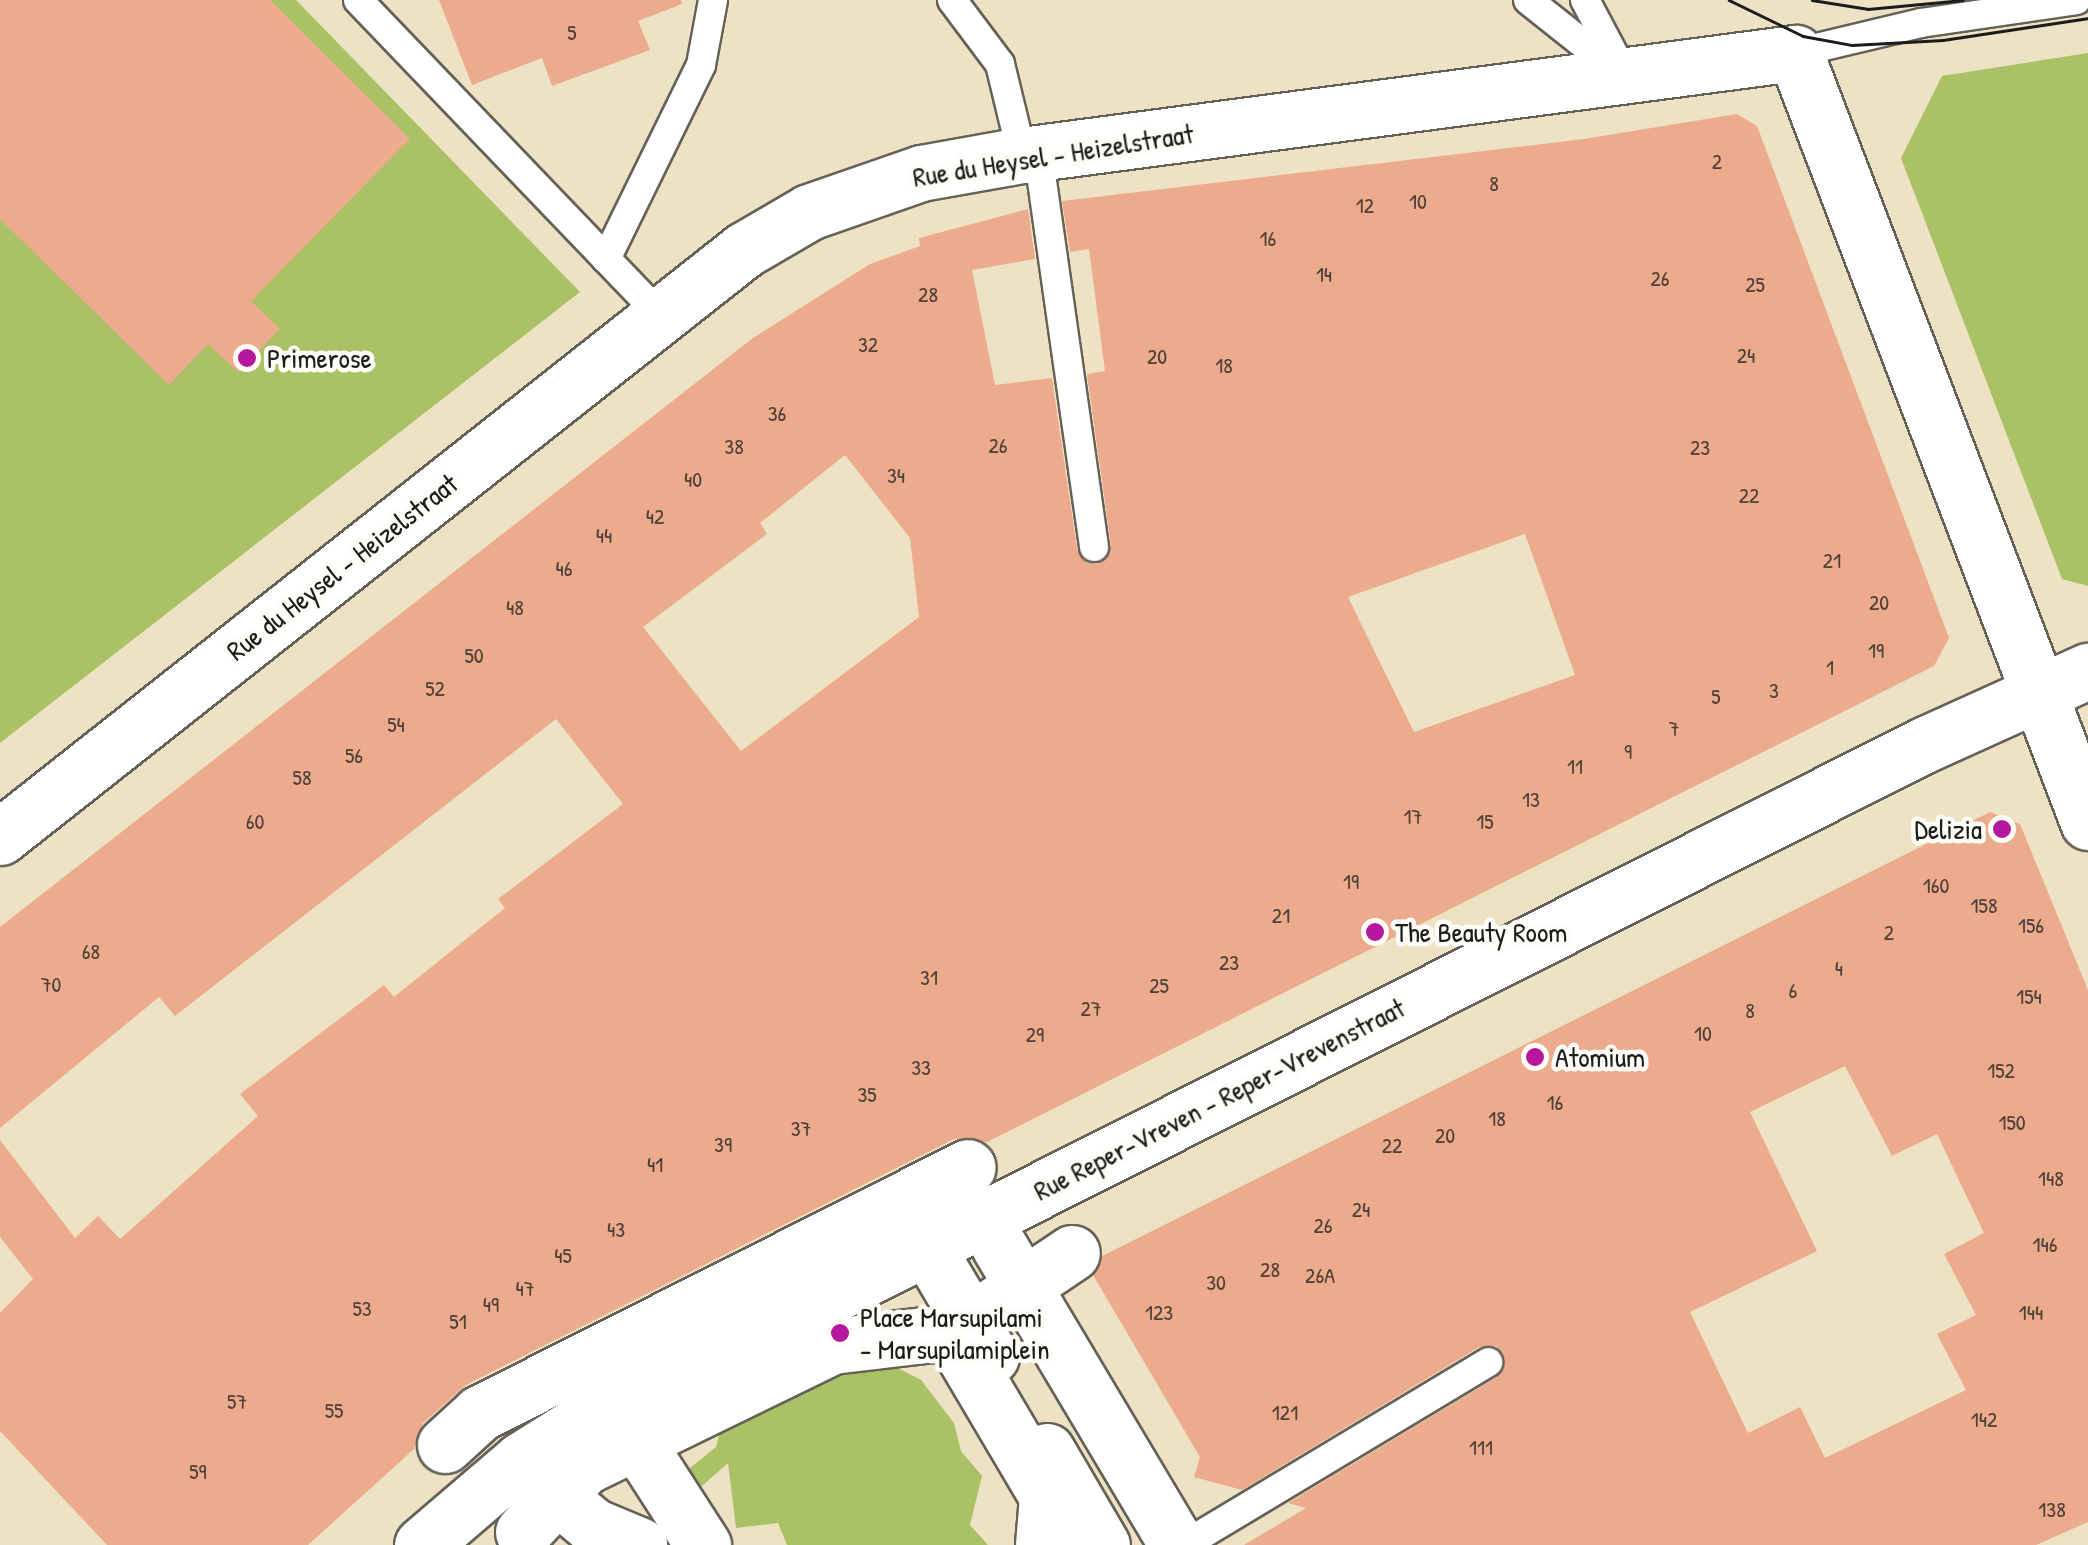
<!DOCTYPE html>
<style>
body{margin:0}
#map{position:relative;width:2088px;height:1545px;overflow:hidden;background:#eee2c4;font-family:"Patrick Hand",sans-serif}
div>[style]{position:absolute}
.green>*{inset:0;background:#abc165}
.building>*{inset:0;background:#ecab8c}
.roads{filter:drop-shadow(2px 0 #666157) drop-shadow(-2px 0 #666157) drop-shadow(0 2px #666157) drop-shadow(0 -2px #666157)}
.lane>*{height:28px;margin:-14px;padding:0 14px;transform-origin:14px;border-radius:14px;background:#fff}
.street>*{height:55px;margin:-27.5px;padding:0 27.5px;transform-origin:27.5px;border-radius:27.5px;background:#fff}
.tram>*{height:2.5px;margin:-1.25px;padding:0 1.25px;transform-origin:1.25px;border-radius:1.25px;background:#1c1c1c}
.dots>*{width:28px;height:28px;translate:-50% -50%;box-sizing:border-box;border:5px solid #fdfcf7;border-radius:50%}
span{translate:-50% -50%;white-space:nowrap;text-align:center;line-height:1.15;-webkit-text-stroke:9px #fdfcf7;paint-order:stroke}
.number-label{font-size:22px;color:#504038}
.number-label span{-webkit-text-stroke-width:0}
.street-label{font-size:28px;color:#1c1c1c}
.poi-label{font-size:28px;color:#1c1c1c}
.left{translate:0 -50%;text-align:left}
.right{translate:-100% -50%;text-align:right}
</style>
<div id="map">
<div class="green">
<i style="clip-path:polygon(0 0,296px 0,580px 292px,0 743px)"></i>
<i style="clip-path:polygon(2088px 53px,2088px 586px,2062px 579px,1901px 158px,1942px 76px)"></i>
<i style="clip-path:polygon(888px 1363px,921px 1380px,954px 1423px,961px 1451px,982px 1476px,970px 1525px,988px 1545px,787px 1545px,778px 1523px,736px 1528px,728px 1463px,702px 1486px,685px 1472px,716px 1447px,720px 1431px,820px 1376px,826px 1381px,836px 1372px)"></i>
</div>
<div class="building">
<i style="clip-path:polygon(0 0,270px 0,410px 139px,251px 301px,280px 329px,238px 372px,208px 344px,169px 385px,0 219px)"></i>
<i style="clip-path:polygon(439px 0,681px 0,682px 4px,638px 21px,650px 50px,552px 86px,542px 58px,472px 85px)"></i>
<i style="clip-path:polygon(evenodd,1737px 114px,1757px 126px,1949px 638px,1934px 666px,987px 1142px,954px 1139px,466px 1385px,423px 1423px,414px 1449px,308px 1545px,107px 1545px,0 1431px,0 1313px,33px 1279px,0 1237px,0 1140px,75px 1238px,98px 1216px,120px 1239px,258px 1116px,240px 1094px,384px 985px,394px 997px,505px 908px,498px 899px,623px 804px,556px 719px,175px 1016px,159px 997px,0 1128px,0 927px,753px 338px,870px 264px,920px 246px,919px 238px,1028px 209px,1035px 259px,972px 270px,995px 385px,1052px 378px,1077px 549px,1087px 563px,1097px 564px,1111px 545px,1087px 374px,1105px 371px,1089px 249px,1070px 252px,1062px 201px,1584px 139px,1737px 114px,845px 455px,910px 538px,919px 617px,741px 751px,643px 627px,767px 534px,760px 523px,845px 455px,1737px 114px,1525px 534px,1575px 675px,1414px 732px,1348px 597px,1525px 534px)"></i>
<i style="clip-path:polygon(evenodd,1990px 812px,2020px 824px,2088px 990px,2088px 1522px,2036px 1545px,1244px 1545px,1306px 1508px,1288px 1503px,1497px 1377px,1503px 1354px,1496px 1346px,1479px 1347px,1242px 1490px,1194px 1477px,1200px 1457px,1093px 1275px,1102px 1256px,1990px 812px,1845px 1066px,1892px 1156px,1937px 1134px,1984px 1233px,1944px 1254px,1976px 1315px,1937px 1334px,1966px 1390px,1825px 1458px,1800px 1407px,1748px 1433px,1690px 1312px,1817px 1251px,1750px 1112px,1845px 1066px)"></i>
</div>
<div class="roads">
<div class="lane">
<i style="left:358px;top:0;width:438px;rotate:46.2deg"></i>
<i style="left:952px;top:0;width:80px;rotate:53.1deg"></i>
<i style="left:1000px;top:64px;width:94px;rotate:76.4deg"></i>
<i style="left:1528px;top:0;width:119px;rotate:38.5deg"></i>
<i style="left:1585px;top:0;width:79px;rotate:62.1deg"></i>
<i style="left:1795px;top:53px;width:130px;rotate:-13.4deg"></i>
<i style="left:1921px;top:23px;width:157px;rotate:-8.4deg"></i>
<i style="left:1038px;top:153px;width:398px;rotate:81.9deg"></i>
<i style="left:606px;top:259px;width:216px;rotate:-63.9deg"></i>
<i style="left:701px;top:65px;width:66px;rotate:-79.5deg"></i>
<i style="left:1184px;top:1545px;width:355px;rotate:-31deg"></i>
</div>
<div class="street">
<i style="left:0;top:837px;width:948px;rotate:-38.27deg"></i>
<i style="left:744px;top:250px;width:75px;rotate:-30.3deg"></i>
<i style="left:809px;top:212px;width:119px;rotate:-19.2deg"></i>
<i style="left:921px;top:173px;width:103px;rotate:-10.1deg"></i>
<i style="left:1022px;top:155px;width:780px;rotate:-7.52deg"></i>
<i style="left:1795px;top:53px;width:823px;rotate:69.14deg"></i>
<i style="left:926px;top:1246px;width:128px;rotate:59.4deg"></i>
<i style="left:999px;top:1246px;width:348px;rotate:59.2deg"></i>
<i style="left:993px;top:1306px;width:95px;rotate:-33.9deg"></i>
<i style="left:636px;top:1441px;width:124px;rotate:57.2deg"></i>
<i style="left:445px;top:1445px;width:47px;rotate:-42.4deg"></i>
<i style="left:480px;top:1413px;width:546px;rotate:-26.75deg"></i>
<i style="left:1047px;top:1451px;width:109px;rotate:59.7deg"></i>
<i style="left:537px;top:1479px;width:73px;rotate:40deg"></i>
<i style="left:593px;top:1526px;width:50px;rotate:22.4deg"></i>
<i style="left:523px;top:1532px;width:89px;rotate:-46.8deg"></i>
<i style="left:584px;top:1467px;width:276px;rotate:-26deg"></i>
<i style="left:832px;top:1346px;width:119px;rotate:-6.8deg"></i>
<i style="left:950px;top:1332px;width:191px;rotate:59.4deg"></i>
<i style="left:1047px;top:1496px;width:49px;rotate:94.7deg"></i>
<i style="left:422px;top:1545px;width:130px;rotate:-40.6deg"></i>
<i style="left:521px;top:1460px;width:79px;rotate:-32.1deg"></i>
<i style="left:588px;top:1418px;width:1498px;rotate:-26.74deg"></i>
<i style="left:1926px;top:744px;width:178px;rotate:-24.3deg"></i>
</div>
</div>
<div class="tram">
<i style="left:1729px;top:0;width:82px;rotate:25.9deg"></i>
<i style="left:1803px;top:36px;width:50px;rotate:10.4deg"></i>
<i style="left:1852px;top:45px;width:91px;rotate:-3.1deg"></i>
<i style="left:1943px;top:40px;width:147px;rotate:-8.6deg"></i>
<i style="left:1812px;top:0;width:57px;rotate:9.1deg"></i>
<i style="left:1868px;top:9px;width:95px;rotate:-5.4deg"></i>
</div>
<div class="dots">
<i style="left:247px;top:358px;background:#b5179e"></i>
<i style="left:2002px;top:829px;background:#b5179e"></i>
<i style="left:1375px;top:932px;background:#b5179e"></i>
<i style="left:1535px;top:1057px;background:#b5179e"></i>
<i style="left:840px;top:1333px;background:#b5179e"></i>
</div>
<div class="number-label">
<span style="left:572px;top:33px">5</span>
<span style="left:1717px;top:162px">2</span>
<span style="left:1494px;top:184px">8</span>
<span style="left:1418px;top:202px">10</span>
<span style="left:1365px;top:206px">12</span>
<span style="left:1268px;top:239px">16</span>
<span style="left:1324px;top:275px">14</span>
<span style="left:1660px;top:279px">26</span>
<span style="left:1755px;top:285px">25</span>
<span style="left:928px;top:295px">28</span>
<span style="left:868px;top:345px">32</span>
<span style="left:1746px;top:356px">24</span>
<span style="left:1157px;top:357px">20</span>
<span style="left:1224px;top:366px">18</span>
<span style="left:777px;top:414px">36</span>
<span style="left:998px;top:446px">26</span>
<span style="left:734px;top:447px">38</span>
<span style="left:1700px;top:448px">23</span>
<span style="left:896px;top:476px">34</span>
<span style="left:693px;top:480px">40</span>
<span style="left:1749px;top:496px">22</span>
<span style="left:655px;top:517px">42</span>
<span style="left:604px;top:536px">44</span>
<span style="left:1832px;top:561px">21</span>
<span style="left:564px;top:569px">46</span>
<span style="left:1879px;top:603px">20</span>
<span style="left:515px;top:608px">48</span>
<span style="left:1876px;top:651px">19</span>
<span style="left:474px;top:656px">50</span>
<span style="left:1830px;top:668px">1</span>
<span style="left:435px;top:689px">52</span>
<span style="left:1774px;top:691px">3</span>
<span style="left:1716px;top:697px">5</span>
<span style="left:396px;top:725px">54</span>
<span style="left:1674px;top:729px">7</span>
<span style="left:1628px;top:752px">9</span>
<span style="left:354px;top:756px">56</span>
<span style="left:1575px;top:767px">11</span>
<span style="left:302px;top:778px">58</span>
<span style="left:1531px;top:800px">13</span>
<span style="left:1413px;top:817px">17</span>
<span style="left:255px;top:822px">60</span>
<span style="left:1485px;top:822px">15</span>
<span style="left:1351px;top:882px">19</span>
<span style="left:1936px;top:886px">160</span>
<span style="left:1984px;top:906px">158</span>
<span style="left:1281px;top:916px">21</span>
<span style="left:2031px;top:926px">156</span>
<span style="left:1889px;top:933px">2</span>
<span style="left:91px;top:952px">68</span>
<span style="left:1229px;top:963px">23</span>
<span style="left:1839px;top:969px">4</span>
<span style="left:929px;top:978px">31</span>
<span style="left:51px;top:985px">70</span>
<span style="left:1159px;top:986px">25</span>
<span style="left:1793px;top:991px">6</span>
<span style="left:2029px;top:997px">154</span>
<span style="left:1091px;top:1009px">27</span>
<span style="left:1750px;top:1011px">8</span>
<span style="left:1703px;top:1034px">10</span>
<span style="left:1035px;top:1035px">29</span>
<span style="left:921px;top:1068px">33</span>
<span style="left:2001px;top:1071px">152</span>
<span style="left:867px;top:1095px">35</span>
<span style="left:1555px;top:1103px">16</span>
<span style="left:1497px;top:1119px">18</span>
<span style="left:2012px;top:1123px">150</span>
<span style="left:801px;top:1129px">37</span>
<span style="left:1445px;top:1136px">20</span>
<span style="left:723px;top:1145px">39</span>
<span style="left:1392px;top:1146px">22</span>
<span style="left:655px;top:1165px">41</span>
<span style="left:2051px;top:1179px">148</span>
<span style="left:1361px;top:1210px">24</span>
<span style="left:1323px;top:1226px">26</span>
<span style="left:616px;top:1230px">43</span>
<span style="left:2045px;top:1245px">146</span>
<span style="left:563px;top:1256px">45</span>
<span style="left:1270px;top:1270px">28</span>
<span style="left:1320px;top:1276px">26A</span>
<span style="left:1216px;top:1283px">30</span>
<span style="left:525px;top:1289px">47</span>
<span style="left:491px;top:1305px">49</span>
<span style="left:362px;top:1309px">53</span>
<span style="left:1159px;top:1313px">123</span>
<span style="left:2031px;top:1313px">144</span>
<span style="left:458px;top:1322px">51</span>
<span style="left:237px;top:1402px">57</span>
<span style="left:334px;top:1411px">55</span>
<span style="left:1285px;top:1413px">121</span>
<span style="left:1984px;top:1420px">142</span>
<span style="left:1481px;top:1448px">111</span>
<span style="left:198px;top:1472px">59</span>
<span style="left:2052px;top:1510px">138</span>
</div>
<div class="street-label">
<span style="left:1053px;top:155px;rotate:-9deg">Rue du Heysel - Heizelstraat</span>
<span style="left:342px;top:567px;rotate:-38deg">Rue du Heysel - Heizelstraat</span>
<span style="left:1219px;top:1099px;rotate:-27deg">Rue Reper-Vreven - Reper-Vrevenstraat</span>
</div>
<div class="poi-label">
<span class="left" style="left:267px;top:358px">Primerose</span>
<span class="right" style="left:1982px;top:829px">Delizia</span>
<span class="left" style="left:1395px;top:932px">The Beauty Room</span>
<span class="left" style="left:1555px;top:1057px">Atomium</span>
<span class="left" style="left:860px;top:1333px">Place Marsupilami<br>- Marsupilamiplein</span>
</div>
</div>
